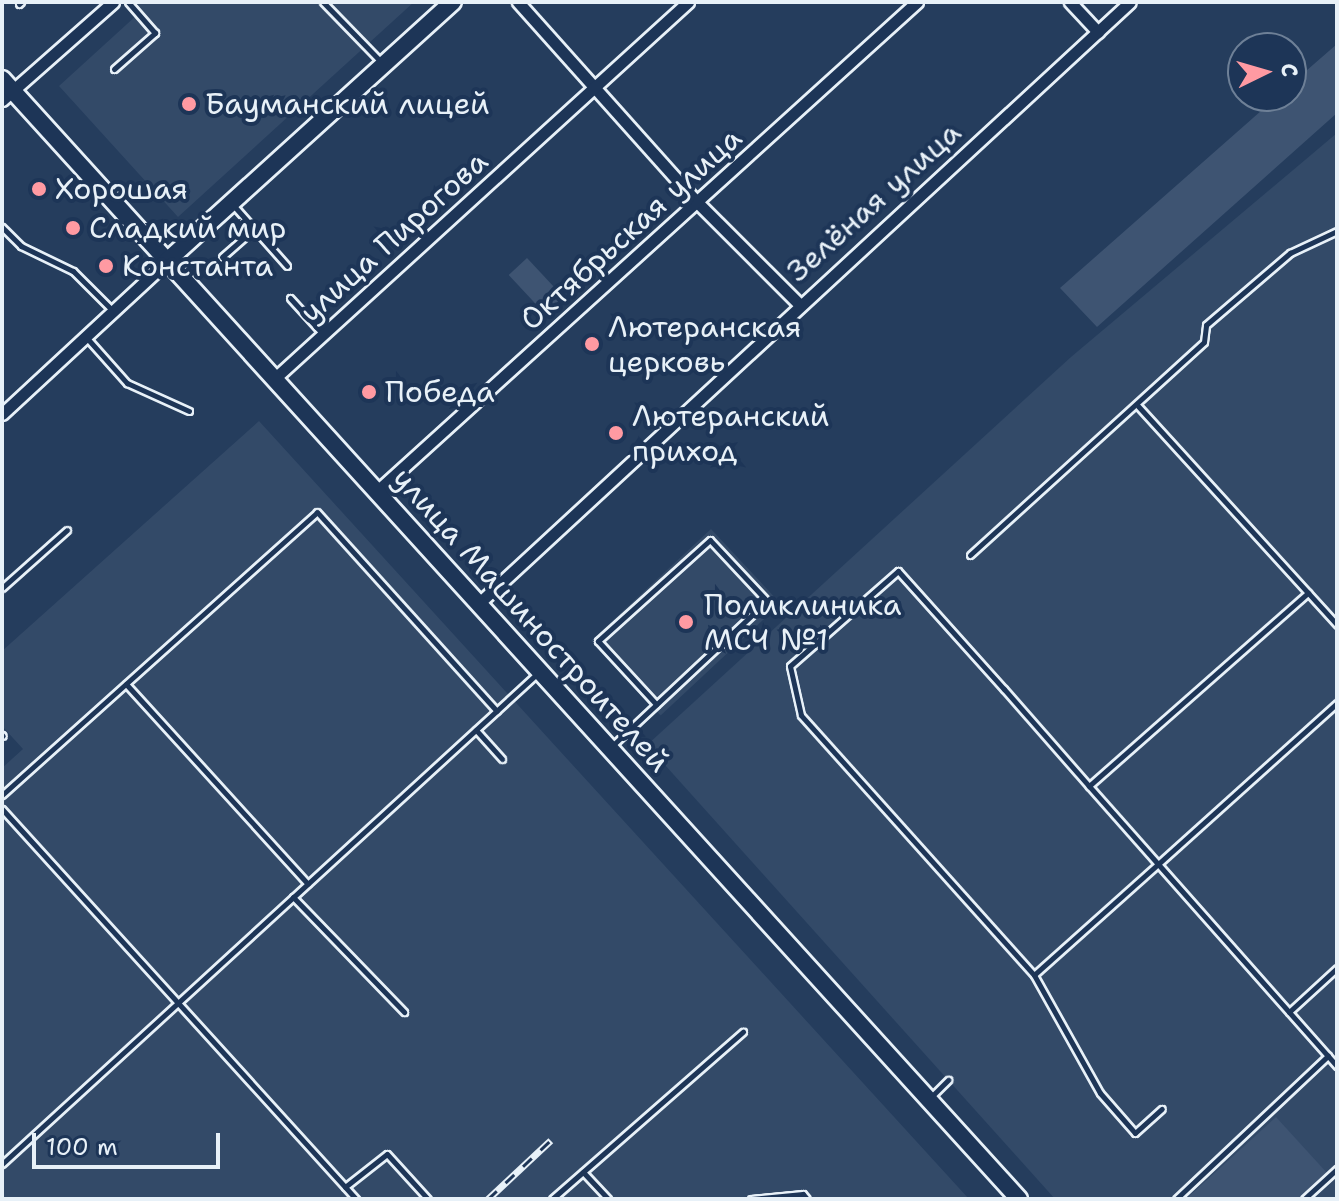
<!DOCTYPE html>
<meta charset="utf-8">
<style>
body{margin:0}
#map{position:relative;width:1339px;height:1201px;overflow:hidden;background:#253d5d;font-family:"Shantell Sans",sans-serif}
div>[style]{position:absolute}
.built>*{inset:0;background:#334a68;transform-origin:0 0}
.green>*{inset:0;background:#3e5472;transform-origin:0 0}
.roads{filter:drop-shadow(2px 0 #e8f1f8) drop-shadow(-2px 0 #e8f1f8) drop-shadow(0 2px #e8f1f8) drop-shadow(0 -2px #e8f1f8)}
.lane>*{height:5px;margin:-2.5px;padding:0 2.5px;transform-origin:2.5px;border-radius:2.5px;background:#1d3557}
.street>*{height:11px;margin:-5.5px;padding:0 5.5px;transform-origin:5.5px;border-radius:5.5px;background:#1d3557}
.secondary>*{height:16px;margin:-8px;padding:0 8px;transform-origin:8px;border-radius:8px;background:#1d3557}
.rail>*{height:7px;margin-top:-3.5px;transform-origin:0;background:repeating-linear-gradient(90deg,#1d3557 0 12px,#e8f1f8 0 24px);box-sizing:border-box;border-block:2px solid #e8f1f8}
.dots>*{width:22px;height:22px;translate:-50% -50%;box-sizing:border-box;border:4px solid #1d3557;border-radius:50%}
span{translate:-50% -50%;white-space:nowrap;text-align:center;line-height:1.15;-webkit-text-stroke:8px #1d3557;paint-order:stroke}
.poi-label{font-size:30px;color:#e8f1f8}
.left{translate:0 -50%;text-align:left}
.street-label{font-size:30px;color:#e8f1f8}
.frame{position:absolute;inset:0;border:4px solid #e8f1f8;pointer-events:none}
.north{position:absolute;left:1227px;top:32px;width:80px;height:80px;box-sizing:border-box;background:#1d3557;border:2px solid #6e8097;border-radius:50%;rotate:85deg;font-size:22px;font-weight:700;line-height:32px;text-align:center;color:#e8f1f8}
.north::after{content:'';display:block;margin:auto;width:28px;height:36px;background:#ff9aa2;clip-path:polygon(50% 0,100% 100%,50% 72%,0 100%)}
.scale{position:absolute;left:32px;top:1133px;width:188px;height:36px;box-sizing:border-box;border:4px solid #e8f1f8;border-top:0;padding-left:10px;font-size:24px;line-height:28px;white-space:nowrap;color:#e8f1f8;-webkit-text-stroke:6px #1d3557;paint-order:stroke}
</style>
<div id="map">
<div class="built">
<i style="clip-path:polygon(138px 2px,414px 2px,178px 217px,59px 86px,138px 14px)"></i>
<i style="clip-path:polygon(1337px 133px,1337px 1199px,1055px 1199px,647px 745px,1071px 357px)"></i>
<i style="clip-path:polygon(259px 421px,559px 750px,969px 1199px,2px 1199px,2px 768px,23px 749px,2px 726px,2px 651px)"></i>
<i style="left:711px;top:529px;width:102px;height:164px;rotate:47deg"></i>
</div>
<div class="green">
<i style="clip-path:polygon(1337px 44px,1337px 113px,1097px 327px,1060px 288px,1278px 96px,1291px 96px,1291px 84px)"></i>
<i style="left:527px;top:258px;width:53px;height:25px;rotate:47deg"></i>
<i style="clip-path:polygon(1276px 1117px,1328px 1174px,1299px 1199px,1186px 1199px)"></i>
</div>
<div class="roads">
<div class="lane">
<i style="left:323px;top:2px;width:86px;rotate:45.9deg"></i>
<i style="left:19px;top:4px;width:3px;rotate:-45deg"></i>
<i style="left:114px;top:69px;width:55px;rotate:-41.3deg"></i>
<i style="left:155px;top:33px;width:41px;rotate:-131.1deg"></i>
<i style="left:234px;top:206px;width:80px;rotate:48.5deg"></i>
<i style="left:2px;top:227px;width:27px;rotate:45deg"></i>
<i style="left:21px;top:246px;width:58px;rotate:25.7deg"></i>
<i style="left:73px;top:271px;width:57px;rotate:45deg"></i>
<i style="left:222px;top:257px;width:43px;rotate:-41.2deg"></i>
<i style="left:290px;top:298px;width:47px;rotate:47.6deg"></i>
<i style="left:86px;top:337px;width:62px;rotate:48.3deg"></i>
<i style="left:127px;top:383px;width:68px;rotate:24.3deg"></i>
<i style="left:1138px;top:406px;width:296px;rotate:47.7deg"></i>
<i style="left:970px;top:555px;width:316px;rotate:-42.3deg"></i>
<i style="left:1204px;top:342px;width:17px;rotate:-83deg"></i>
<i style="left:1206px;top:325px;width:111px;rotate:-40.6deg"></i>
<i style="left:1290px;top:253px;width:52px;rotate:-25.1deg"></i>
<i style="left:2px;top:588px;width:87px;rotate:-41.7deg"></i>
<i style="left:126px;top:684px;width:270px;rotate:47.7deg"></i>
<i style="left:1337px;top:703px;width:241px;rotate:138deg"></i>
<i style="left:1158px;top:864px;width:166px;rotate:138.2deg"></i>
<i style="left:1034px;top:975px;width:349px;rotate:-131.9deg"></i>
<i style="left:801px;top:715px;width:50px;rotate:-102.7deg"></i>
<i style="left:790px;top:666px;width:144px;rotate:-41.3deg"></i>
<i style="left:898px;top:571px;width:159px;rotate:48.1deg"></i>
<i style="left:1004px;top:689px;width:129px;rotate:48.8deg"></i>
<i style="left:1089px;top:786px;width:104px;rotate:48.5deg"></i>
<i style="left:1158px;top:864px;width:270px;rotate:48.5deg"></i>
<i style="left:476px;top:730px;width:39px;rotate:48deg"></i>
<i style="left:2px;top:735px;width:1px;rotate:45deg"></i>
<i style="left:613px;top:745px;width:211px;rotate:-43.1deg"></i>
<i style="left:767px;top:601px;width:83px;rotate:-133.1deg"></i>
<i style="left:710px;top:540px;width:151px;rotate:138deg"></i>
<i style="left:598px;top:641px;width:86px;rotate:47.4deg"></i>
<i style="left:1089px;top:786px;width:292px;rotate:-41.4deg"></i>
<i style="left:2px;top:795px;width:423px;rotate:-41.9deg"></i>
<i style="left:317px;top:512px;width:268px;rotate:47.9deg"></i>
<i style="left:2px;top:809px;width:527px;rotate:47.77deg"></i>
<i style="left:293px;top:897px;width:160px;rotate:46deg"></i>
<i style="left:1034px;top:975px;width:135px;rotate:60.8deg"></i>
<i style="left:1100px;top:1093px;width:53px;rotate:48.8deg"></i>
<i style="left:1135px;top:1133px;width:36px;rotate:-42deg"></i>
<i style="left:1289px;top:1012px;width:65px;rotate:-42.5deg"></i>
<i style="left:932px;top:1096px;width:23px;rotate:-45deg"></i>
<i style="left:2px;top:1164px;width:728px;rotate:-42.5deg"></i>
<i style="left:583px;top:1172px;width:37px;rotate:47deg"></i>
<i style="left:345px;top:1187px;width:53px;rotate:-38.2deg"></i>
<i style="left:387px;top:1154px;width:61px;rotate:47.7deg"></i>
<i style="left:552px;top:1199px;width:254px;rotate:-41.2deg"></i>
<i style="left:751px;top:1199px;width:52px;rotate:-5.5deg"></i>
<i style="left:803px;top:1194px;width:6px;rotate:51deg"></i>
<i style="left:1176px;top:1199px;width:209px;rotate:-43.3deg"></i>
<i style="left:1304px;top:1199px;width:45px;rotate:-42.3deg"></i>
</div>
<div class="street">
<i style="left:518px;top:2px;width:268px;rotate:48.2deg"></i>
<i style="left:697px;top:202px;width:143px;rotate:45deg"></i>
<i style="left:1070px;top:2px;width:41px;rotate:47deg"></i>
<i style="left:2px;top:100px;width:148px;rotate:-41.4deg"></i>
<i style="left:274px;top:379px;width:560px;rotate:-42.32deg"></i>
<i style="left:2px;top:414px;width:225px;rotate:-42.8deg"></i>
<i style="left:376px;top:492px;width:730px;rotate:-42.17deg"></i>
<i style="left:478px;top:604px;width:887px;rotate:-42.72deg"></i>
</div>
<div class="secondary">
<i style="left:2px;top:79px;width:1513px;rotate:47.76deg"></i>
<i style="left:167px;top:261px;width:386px;rotate:-42.2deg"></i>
</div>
</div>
<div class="rail">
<i style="left:488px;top:1199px;width:86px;rotate:-43.1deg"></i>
</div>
<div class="dots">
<i style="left:189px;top:104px;background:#ff9aa2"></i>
<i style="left:39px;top:189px;background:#ff9aa2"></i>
<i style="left:73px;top:228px;background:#ff9aa2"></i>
<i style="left:106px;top:266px;background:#ff9aa2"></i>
<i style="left:592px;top:344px;background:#ff9aa2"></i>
<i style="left:369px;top:392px;background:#ff9aa2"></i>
<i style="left:616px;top:433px;background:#ff9aa2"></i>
<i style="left:686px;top:622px;background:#ff9aa2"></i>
</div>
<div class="poi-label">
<span class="left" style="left:205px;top:104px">Бауманский лицей</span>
<span class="left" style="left:55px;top:189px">Хорошая</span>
<span class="left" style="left:89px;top:228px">Сладкий мир</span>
<span class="left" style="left:122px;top:266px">Константа</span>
<span class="left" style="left:608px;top:344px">Лютеранская<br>церковь</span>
<span class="left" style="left:385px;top:392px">Победа</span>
<span class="left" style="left:632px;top:433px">Лютеранский<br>приход</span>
<span class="left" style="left:704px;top:622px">Поликлиника<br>МСЧ №1</span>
</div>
<div class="street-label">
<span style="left:874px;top:202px;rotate:-42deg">Зелёная улица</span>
<span style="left:631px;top:229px;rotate:-42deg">Октябрьская улица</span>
<span style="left:394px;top:237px;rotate:-42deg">улица Пирогова</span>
<span style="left:531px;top:620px;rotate:48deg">улица Машиностроителей</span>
</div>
<div class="frame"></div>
<div class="north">С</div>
<div class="scale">100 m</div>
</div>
